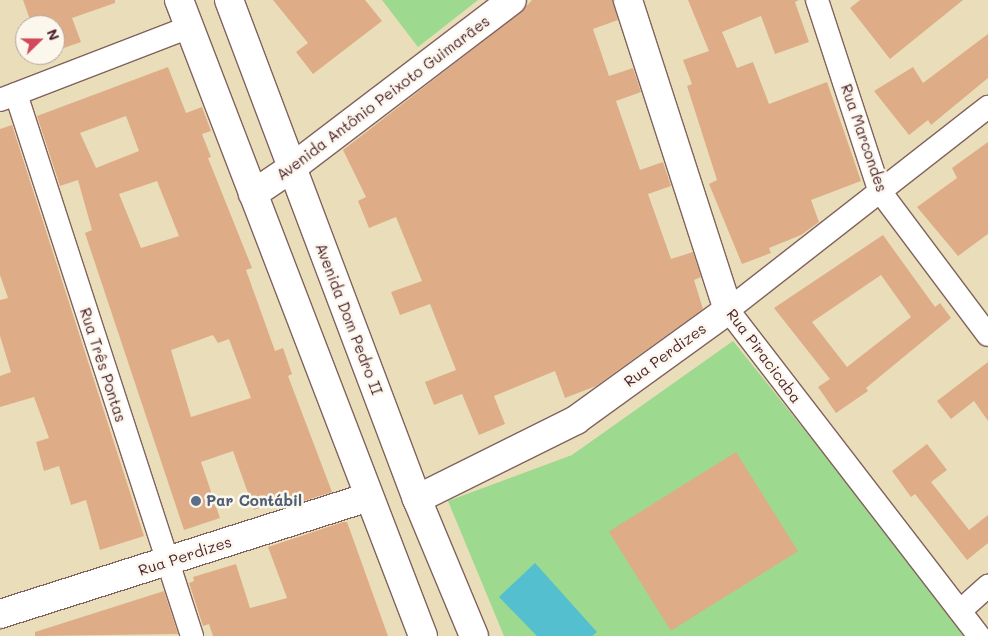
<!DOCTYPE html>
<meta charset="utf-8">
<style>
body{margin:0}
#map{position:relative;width:988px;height:636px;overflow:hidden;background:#e9deb9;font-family:Mali,sans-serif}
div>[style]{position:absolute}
.green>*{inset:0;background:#9dd98e}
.water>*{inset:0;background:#54bfcf}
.building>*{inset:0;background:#dead88;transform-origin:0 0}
.roads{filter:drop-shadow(1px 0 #82625d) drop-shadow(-1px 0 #82625d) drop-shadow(0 1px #82625d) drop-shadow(0 -1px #82625d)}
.minor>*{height:22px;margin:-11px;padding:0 11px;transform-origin:11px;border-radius:11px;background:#fff}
.tertiary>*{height:28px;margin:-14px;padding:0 14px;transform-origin:14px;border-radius:14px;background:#fff}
.primary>*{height:28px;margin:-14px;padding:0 14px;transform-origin:14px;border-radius:14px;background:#fff}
.dots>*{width:14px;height:14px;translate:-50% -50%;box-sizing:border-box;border:2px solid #fbf7ec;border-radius:50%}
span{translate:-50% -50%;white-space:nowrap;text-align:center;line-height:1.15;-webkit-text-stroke:5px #fbf7ec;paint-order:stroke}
.street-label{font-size:15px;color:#4a1f2b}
.service-label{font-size:15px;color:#4e5e75;font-weight:700}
.left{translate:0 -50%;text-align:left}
.north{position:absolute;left:15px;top:15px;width:50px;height:50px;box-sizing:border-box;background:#fbf7ec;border:1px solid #b4a19f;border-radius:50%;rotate:68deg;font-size:14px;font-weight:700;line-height:20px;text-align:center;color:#4a1f2b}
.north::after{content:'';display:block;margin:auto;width:18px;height:22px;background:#d1495b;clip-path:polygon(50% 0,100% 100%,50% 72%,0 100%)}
</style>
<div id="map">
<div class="green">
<i style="clip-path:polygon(382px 0,478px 0,418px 47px)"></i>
<i style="clip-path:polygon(733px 341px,970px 636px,504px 636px,448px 501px,572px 455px)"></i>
</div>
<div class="water">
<i style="clip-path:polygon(535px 563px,597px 632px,592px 636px,537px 636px,499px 597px)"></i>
</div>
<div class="building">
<i style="clip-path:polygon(23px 0,115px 0,115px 3px,72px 18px,81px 42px,55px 51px,55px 25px,32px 25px)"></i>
<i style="clip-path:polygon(273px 0,365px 0,382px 21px,313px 74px,296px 52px,308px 43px)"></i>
<i style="clip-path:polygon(532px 0,613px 0,618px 20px,593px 29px,609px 76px,633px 68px,641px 92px,616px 101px,640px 170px,663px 162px,671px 186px,648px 194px,671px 259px,693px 252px,701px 277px,694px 280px,703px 309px,596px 386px,565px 398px,555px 371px,494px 396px,505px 424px,479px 435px,462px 394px,434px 405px,425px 382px,456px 370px,430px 304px,400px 315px,391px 292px,422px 281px,396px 217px,369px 228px,358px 201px,366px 197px,343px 150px,521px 12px)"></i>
<i style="clip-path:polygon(688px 0,799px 0,795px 2px,809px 42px,775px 54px,761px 16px,722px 32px,737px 68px,753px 62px,769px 104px,827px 82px,861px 181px,811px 200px,819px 222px,801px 235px,769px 248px,771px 253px,742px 264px,709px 184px,717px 180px,687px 86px,692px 84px,683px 60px,709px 51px)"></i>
<i style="clip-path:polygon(860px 0,963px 0,890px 59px,850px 8px)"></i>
<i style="clip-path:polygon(988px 34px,988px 78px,931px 125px,928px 120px,909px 135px,874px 91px,913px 67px,923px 83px)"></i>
<i style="clip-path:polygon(evenodd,168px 67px,186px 113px,202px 107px,211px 131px,202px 134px,211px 157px,208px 158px,252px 268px,246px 270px,275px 351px,283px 348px,292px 374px,288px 376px,332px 492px,282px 508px,279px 500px,254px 510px,233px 451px,201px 462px,220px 518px,184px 530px,85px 233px,92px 230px,78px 180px,60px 186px,37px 116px,168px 67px,126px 116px,139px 151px,96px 168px,80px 133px,126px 116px,168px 67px,157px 181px,179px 236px,141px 248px,119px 194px,157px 181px,168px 67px,213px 335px,218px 343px,229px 339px,251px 398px,191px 417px,171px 350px,213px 335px)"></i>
<i style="clip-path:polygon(12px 125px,144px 536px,100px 550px,86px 500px,71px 505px,59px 466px,44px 471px,36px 442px,49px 438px,34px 397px,0 407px,0 376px,11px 372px,0 336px,0 300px,8px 298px,0 275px,0 129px)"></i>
<i style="clip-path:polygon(988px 142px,988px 234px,958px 256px,917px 207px,957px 178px,952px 168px)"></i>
<i style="clip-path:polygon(evenodd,883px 235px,935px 307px,940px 303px,951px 318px,866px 388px,868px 391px,836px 413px,818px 387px,830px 379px,774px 308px,883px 235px,881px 275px,911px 317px,847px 367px,812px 322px,881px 275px)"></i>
<i style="clip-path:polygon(988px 362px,988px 421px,974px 401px,951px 419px,937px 401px)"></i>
<i style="clip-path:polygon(927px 444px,947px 470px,931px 482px,969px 530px,988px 515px,988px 543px,967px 560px,915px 494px,911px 497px,892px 471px)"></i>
<i style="left:736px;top:452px;width:117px;height:150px;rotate:58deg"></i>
<i style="clip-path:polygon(343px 522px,347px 522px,388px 636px,213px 636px,209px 624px,203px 626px,189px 583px,194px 581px,193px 577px,236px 564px,250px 608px,287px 598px,268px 547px)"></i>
<i style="clip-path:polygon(164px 591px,178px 634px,35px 636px,35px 632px)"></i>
</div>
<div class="roads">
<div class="minor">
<i style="left:817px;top:0;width:200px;rotate:71.9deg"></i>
<i style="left:879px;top:190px;width:181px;rotate:53.1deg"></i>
<i style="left:16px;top:94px;width:570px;rotate:72.01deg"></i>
<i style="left:0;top:100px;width:203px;rotate:-21.1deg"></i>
<i style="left:960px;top:611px;width:38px;rotate:-42deg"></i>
<i style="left:979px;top:636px;width:411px;rotate:-127.6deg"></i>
<i style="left:728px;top:310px;width:330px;rotate:-38deg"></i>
</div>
<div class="tertiary">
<i style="left:253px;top:194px;width:48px;rotate:-34deg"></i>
<i style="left:293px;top:167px;width:275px;rotate:-37.3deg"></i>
<i style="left:417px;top:499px;width:178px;rotate:-26.4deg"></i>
<i style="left:576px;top:420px;width:188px;rotate:-35.9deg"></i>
<i style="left:728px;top:310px;width:326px;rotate:-107.9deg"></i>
<i style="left:0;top:614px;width:387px;rotate:-17.6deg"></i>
</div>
<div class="primary">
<i style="left:179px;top:0;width:681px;rotate:69.01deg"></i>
<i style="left:229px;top:0;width:533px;rotate:69.36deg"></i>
<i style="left:417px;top:499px;width:148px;rotate:67.4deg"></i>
</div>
</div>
<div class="dots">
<i style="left:196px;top:501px;background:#5c6f8a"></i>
</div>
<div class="street-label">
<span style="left:383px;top:98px;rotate:-37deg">Avenida Antônio Peixoto Guimarães</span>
<span style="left:864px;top:138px;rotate:71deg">Rua Marcondes</span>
<span style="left:349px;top:319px;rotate:69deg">Avenida Dom Pedro II</span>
<span style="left:665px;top:355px;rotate:-36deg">Rua Perdizes</span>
<span style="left:764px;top:356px;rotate:53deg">Rua Piracicaba</span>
<span style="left:103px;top:365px;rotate:72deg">Rua Três Pontas</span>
<span style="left:185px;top:556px;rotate:-18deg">Rua Perdizes</span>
</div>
<div class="service-label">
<span class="left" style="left:206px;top:501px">Par Contábil</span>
</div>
<div class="north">N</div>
</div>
